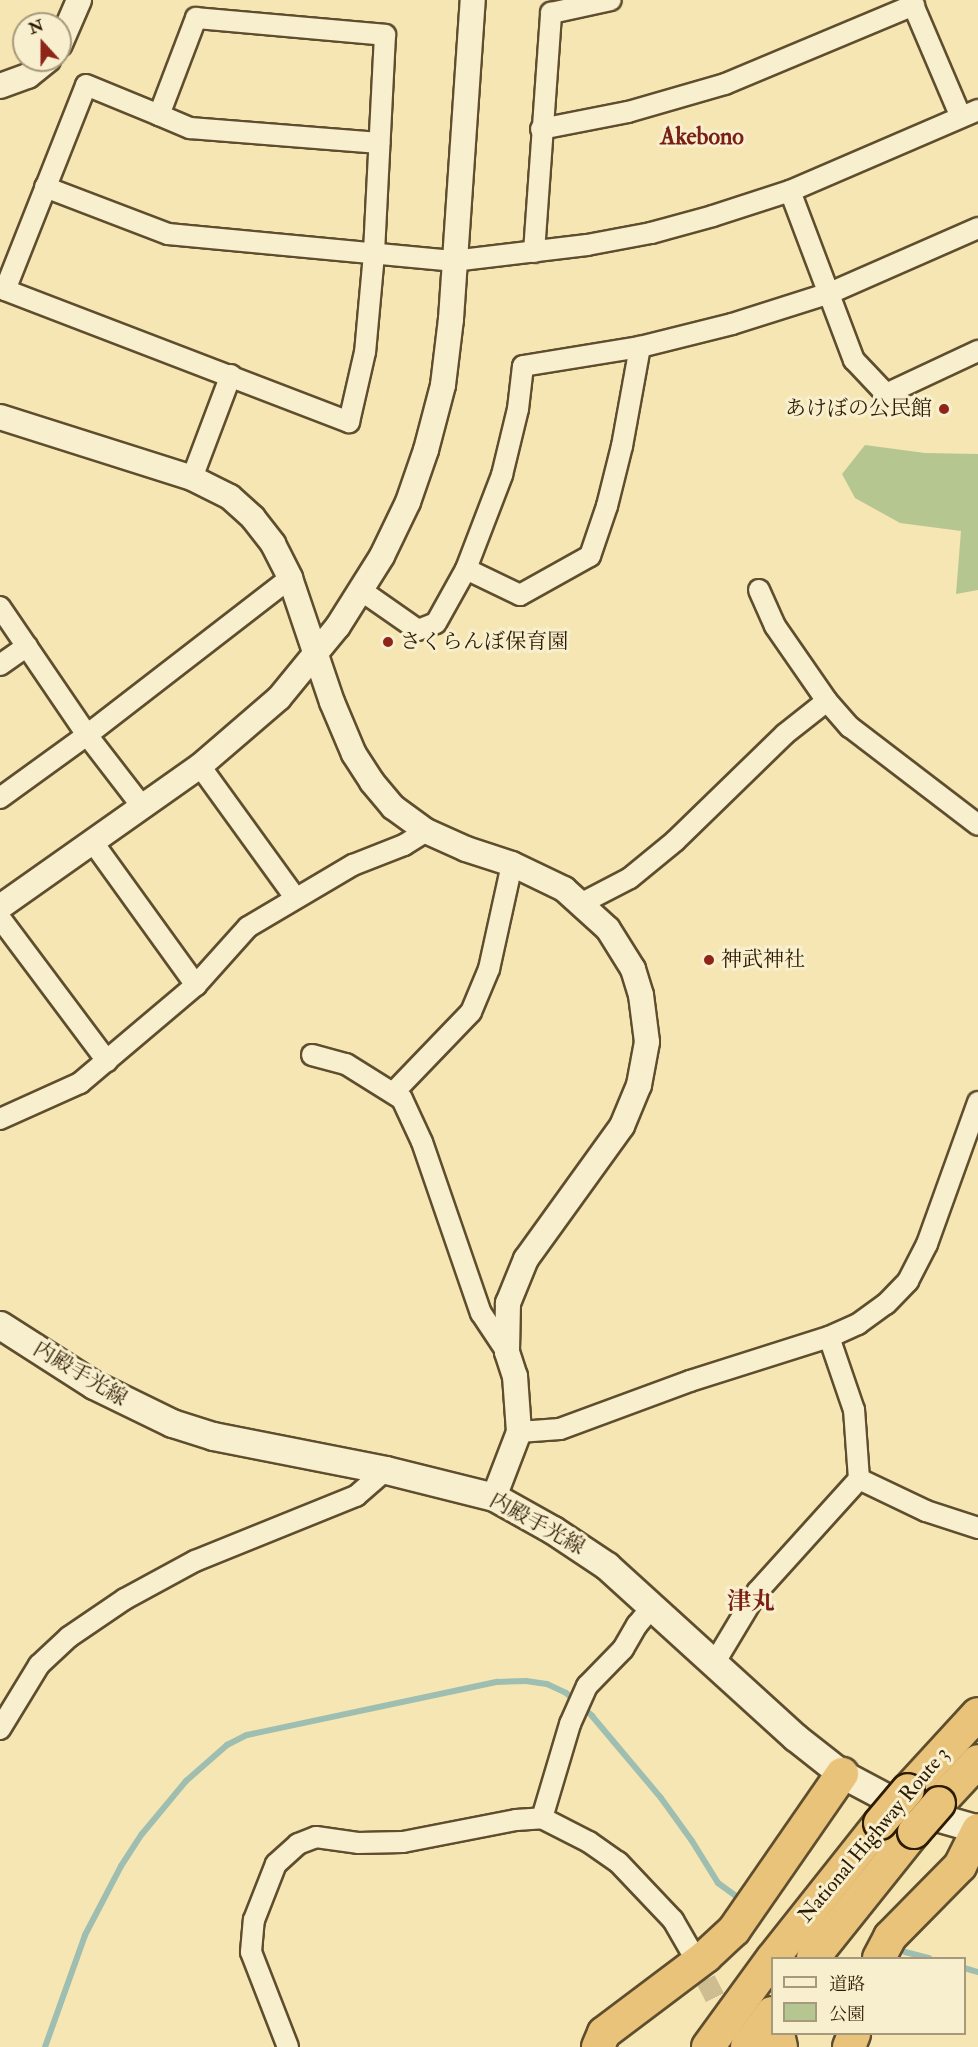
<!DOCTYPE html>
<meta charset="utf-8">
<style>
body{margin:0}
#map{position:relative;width:978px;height:2047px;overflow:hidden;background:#f5e6b3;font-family:"IM FELL Double Pica","Noto Serif JP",serif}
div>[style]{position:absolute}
.green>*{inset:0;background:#b6c691}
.stream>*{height:6px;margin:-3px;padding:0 3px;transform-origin:3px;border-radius:3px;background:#9dbeb1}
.minor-tunnel>*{height:20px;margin-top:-10px;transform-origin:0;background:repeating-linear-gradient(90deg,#cdbd90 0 20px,transparent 0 30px)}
.roads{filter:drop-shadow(2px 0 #5f4e2e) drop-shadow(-2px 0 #5f4e2e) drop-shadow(0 2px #5f4e2e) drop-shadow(0 -2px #5f4e2e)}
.minor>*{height:20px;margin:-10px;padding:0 10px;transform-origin:10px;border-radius:10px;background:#f8efce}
.tertiary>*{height:24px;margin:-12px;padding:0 12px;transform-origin:12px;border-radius:12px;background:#f8efce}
.secondary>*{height:27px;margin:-13.5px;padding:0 13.5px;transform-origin:13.5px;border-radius:13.5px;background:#f8efce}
.trunk>*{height:32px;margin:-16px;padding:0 16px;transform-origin:16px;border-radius:16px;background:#eac37a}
.bridges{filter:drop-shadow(2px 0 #2d1b02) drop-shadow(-2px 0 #2d1b02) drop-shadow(0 2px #2d1b02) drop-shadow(0 -2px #2d1b02)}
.trunk-bridge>*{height:32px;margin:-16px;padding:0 16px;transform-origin:16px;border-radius:16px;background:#eac37a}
.dots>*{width:16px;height:16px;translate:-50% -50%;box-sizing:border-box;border:3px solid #f8efce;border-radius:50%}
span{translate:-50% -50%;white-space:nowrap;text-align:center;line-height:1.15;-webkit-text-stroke:6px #f8efce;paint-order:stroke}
.poi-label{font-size:21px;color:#2d1b02}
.right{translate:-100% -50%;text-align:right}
.left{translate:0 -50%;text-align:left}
.street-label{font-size:21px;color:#2d1b02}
.quarter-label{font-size:24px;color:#7a1f14;font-weight:700}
.legend{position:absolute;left:771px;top:1957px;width:195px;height:78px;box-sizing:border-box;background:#f8efce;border:2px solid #a79a7c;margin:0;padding:8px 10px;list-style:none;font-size:18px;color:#2d1b02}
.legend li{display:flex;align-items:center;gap:12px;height:30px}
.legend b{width:30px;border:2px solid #a79a7c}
.north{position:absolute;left:12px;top:12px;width:60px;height:60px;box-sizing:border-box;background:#f8efce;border:2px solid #a79a7c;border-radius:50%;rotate:339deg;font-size:16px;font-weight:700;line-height:24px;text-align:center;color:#2d1b02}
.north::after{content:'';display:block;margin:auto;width:21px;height:27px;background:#8f2418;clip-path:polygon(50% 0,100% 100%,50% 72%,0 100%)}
</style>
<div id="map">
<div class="green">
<i style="clip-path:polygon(865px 445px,925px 453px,978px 454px,978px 590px,956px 594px,961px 531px,900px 523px,855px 498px,842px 474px)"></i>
</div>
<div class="stream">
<i style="left:905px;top:1952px;width:25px;rotate:14deg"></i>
<i style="left:964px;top:1968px;width:15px;rotate:16deg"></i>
<i style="left:45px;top:2047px;width:119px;rotate:-70.3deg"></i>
<i style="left:85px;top:1935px;width:78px;rotate:-62.4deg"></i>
<i style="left:121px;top:1866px;width:38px;rotate:-57deg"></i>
<i style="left:142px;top:1834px;width:69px;rotate:-50.3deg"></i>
<i style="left:186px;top:1781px;width:55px;rotate:-41.3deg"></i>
<i style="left:227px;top:1745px;width:22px;rotate:-27deg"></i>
<i style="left:247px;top:1735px;width:256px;rotate:-12deg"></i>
<i style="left:497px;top:1682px;width:29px;rotate:-2deg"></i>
<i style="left:526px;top:1681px;width:21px;rotate:8deg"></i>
<i style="left:547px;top:1684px;width:21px;rotate:25deg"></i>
<i style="left:566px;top:1693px;width:35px;rotate:41deg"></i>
<i style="left:592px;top:1716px;width:107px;rotate:49.9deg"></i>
<i style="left:661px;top:1798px;width:53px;rotate:54.2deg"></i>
<i style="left:692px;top:1841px;width:49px;rotate:58.2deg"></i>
<i style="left:718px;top:1883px;width:26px;rotate:36deg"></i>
</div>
<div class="minor-tunnel">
<i style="left:692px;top:1953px;width:85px;rotate:62.8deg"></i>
</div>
<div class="roads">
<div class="minor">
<i style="left:911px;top:0;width:127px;rotate:66.9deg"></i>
<i style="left:159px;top:115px;width:104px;rotate:-69.1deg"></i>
<i style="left:196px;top:18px;width:190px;rotate:5.1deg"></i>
<i style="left:385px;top:35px;width:219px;rotate:92.9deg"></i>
<i style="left:374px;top:254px;width:98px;rotate:95.2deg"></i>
<i style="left:365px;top:352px;width:72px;rotate:102.9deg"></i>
<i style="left:349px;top:422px;width:368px;rotate:-159deg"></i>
<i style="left:5px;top:290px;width:220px;rotate:-68.4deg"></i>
<i style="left:86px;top:85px;width:79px;rotate:22.3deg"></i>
<i style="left:159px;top:115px;width:34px;rotate:23deg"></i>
<i style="left:190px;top:128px;width:190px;rotate:4.5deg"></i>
<i style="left:541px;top:129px;width:89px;rotate:-11.1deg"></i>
<i style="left:628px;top:112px;width:101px;rotate:-16.1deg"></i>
<i style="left:725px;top:84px;width:205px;rotate:-22.7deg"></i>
<i style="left:45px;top:187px;width:132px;rotate:20.9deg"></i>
<i style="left:168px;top:234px;width:286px;rotate:5.4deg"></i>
<i style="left:453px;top:261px;width:135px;rotate:-6.8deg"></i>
<i style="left:587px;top:245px;width:65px;rotate:-10.6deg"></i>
<i style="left:651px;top:233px;width:64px;rotate:-15.3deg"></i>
<i style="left:713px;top:216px;width:81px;rotate:-18deg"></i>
<i style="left:790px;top:191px;width:205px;rotate:-23.3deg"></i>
<i style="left:790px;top:191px;width:181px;rotate:69.3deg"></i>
<i style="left:854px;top:360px;width:47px;rotate:46.7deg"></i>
<i style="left:886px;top:394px;width:102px;rotate:-25.1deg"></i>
<i style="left:534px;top:252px;width:240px;rotate:-85.9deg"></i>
<i style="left:551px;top:13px;width:61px;rotate:-12.2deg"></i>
<i style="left:192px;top:478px;width:110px;rotate:-69.3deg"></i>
<i style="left:466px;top:569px;width:60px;rotate:25.7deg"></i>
<i style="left:520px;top:595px;width:80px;rotate:-29.1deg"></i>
<i style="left:590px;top:556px;width:53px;rotate:-71.2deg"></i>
<i style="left:607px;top:506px;width:62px;rotate:-76deg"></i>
<i style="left:622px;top:446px;width:101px;rotate:-79.7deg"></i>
<i style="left:759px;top:590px;width:39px;rotate:66deg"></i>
<i style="left:775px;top:626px;width:91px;rotate:55.3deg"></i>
<i style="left:827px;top:701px;width:35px;rotate:49deg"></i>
<i style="left:850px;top:727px;width:161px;rotate:37.4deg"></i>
<i style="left:362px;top:591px;width:68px;rotate:34.9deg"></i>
<i style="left:418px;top:630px;width:19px;rotate:-21deg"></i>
<i style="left:436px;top:623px;width:62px;rotate:-60.9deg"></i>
<i style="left:466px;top:569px;width:101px;rotate:-69deg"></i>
<i style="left:502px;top:475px;width:68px;rotate:-76.4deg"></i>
<i style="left:518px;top:409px;width:43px;rotate:-83.4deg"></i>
<i style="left:523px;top:366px;width:119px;rotate:-9.2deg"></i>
<i style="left:640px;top:347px;width:95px;rotate:-14deg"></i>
<i style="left:732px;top:324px;width:103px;rotate:-17.6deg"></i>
<i style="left:830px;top:293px;width:162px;rotate:-23.7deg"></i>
<i style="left:0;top:607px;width:155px;rotate:55.8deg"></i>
<i style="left:87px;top:735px;width:88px;rotate:52.4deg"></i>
<i style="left:0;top:665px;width:33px;rotate:-35deg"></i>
<i style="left:200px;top:766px;width:162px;rotate:54.1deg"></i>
<i style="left:0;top:798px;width:107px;rotate:-35.9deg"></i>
<i style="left:87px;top:735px;width:257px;rotate:-37.7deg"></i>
<i style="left:92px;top:841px;width:178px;rotate:54.2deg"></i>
<i style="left:582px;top:903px;width:54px;rotate:-27.5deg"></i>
<i style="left:630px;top:878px;width:58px;rotate:-39.4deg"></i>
<i style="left:675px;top:841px;width:153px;rotate:-44.2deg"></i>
<i style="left:785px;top:734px;width:53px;rotate:-38.2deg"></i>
<i style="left:0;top:918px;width:179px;rotate:53.2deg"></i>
<i style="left:312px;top:1055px;width:35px;rotate:15deg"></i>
<i style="left:346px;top:1064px;width:66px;rotate:32deg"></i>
<i style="left:402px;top:1099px;width:47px;rotate:65.1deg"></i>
<i style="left:422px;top:1142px;width:181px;rotate:71deg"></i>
<i style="left:481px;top:1313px;width:47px;rotate:56.3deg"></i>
<i style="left:394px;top:1092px;width:111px;rotate:-46.1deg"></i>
<i style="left:471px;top:1012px;width:47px;rotate:-67.3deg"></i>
<i style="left:489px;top:969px;width:107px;rotate:-77.6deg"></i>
<i style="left:0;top:1119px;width:88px;rotate:-24.2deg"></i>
<i style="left:80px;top:1083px;width:152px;rotate:-40.2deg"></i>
<i style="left:196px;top:985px;width:78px;rotate:-48.1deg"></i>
<i style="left:248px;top:927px;width:122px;rotate:-30.6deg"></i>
<i style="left:353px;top:865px;width:55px;rotate:-21.4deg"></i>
<i style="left:404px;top:845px;width:26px;rotate:-32deg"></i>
<i style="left:519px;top:1432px;width:41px;rotate:-4.2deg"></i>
<i style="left:560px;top:1429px;width:139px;rotate:-20.3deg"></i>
<i style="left:690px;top:1381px;width:146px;rotate:-17.6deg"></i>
<i style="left:829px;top:1337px;width:32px;rotate:-24deg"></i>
<i style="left:858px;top:1324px;width:34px;rotate:-36deg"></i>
<i style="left:886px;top:1304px;width:32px;rotate:-46deg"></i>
<i style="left:908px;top:1281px;width:42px;rotate:-62.8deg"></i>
<i style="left:927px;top:1244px;width:151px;rotate:-70.2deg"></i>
<i style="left:859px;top:1479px;width:74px;rotate:25.5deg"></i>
<i style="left:926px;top:1511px;width:55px;rotate:18.1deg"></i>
<i style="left:715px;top:1662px;width:82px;rotate:-59deg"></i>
<i style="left:757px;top:1592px;width:152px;rotate:-47.9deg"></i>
<i style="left:859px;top:1479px;width:69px;rotate:-94.1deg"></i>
<i style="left:854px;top:1410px;width:77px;rotate:-108.9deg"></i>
<i style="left:0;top:1729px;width:75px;rotate:-58.6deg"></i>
<i style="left:39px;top:1665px;width:41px;rotate:-43deg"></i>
<i style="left:69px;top:1637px;width:68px;rotate:-34.2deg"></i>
<i style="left:125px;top:1599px;width:80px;rotate:-28.5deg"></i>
<i style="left:195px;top:1561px;width:174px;rotate:-22deg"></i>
<i style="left:356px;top:1496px;width:40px;rotate:-41deg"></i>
<i style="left:542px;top:1818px;width:98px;rotate:-73.4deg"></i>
<i style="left:570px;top:1724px;width:42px;rotate:-65.9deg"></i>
<i style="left:587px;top:1686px;width:52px;rotate:-45.8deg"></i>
<i style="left:623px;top:1649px;width:28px;rotate:-60deg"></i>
<i style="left:637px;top:1625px;width:23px;rotate:-50deg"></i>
<i style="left:288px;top:2047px;width:102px;rotate:-111.3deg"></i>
<i style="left:251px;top:1952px;width:32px;rotate:-85deg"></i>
<i style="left:254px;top:1920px;width:60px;rotate:-68.6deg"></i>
<i style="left:276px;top:1864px;width:30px;rotate:-42deg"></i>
<i style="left:298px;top:1844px;width:19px;rotate:-21deg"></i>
<i style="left:316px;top:1837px;width:42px;rotate:8.1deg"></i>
<i style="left:358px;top:1843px;width:45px;rotate:-1.3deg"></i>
<i style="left:403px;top:1842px;width:115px;rotate:-11deg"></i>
<i style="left:516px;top:1820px;width:26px;rotate:-4deg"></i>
<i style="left:542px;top:1818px;width:53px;rotate:27.1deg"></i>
<i style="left:589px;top:1842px;width:35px;rotate:35deg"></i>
<i style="left:618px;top:1862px;width:80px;rotate:46.5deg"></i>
<i style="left:673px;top:1920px;width:36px;rotate:60deg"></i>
</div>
<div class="tertiary">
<i style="left:60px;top:44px;width:48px;rotate:-66.6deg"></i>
<i style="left:0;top:86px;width:30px;rotate:-20deg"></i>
<i style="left:28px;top:76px;width:26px;rotate:-39deg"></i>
<i style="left:0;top:417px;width:201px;rotate:17.6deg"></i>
<i style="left:192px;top:478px;width:42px;rotate:26.6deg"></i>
<i style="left:230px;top:497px;width:31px;rotate:42deg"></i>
<i style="left:253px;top:518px;width:33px;rotate:52deg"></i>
<i style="left:273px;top:544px;width:38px;rotate:63deg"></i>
<i style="left:290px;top:578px;width:131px;rotate:71.3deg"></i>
<i style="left:332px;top:702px;width:56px;rotate:67.1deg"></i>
<i style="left:354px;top:754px;width:33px;rotate:57deg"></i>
<i style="left:372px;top:782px;width:33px;rotate:50deg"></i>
<i style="left:393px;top:807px;width:41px;rotate:36deg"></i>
<i style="left:426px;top:831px;width:44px;rotate:24.2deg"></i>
<i style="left:466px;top:849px;width:48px;rotate:18.1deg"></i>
<i style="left:512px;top:864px;width:58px;rotate:25.7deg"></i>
<i style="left:564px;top:889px;width:59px;rotate:42.3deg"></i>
<i style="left:608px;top:929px;width:47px;rotate:58deg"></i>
<i style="left:633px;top:969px;width:27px;rotate:73deg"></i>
<i style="left:641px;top:995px;width:47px;rotate:82.7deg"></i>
<i style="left:647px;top:1042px;width:44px;rotate:100.5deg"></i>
<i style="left:639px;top:1085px;width:44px;rotate:112.5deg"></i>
<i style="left:622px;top:1126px;width:164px;rotate:125.8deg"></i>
<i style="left:526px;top:1259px;width:48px;rotate:112.2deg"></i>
<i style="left:508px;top:1303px;width:49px;rotate:91.2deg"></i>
<i style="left:507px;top:1352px;width:25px;rotate:72deg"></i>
<i style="left:515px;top:1376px;width:56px;rotate:85.9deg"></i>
<i style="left:519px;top:1432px;width:70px;rotate:111deg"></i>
<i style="left:0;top:907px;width:245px;rotate:-35.2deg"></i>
<i style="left:200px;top:766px;width:104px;rotate:-40.7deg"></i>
<i style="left:279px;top:698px;width:93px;rotate:-50.7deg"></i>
<i style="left:338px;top:626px;width:83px;rotate:-57.8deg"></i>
<i style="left:382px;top:556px;width:60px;rotate:-64.3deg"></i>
<i style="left:408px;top:502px;width:55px;rotate:-70.9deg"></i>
<i style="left:426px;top:450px;width:67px;rotate:-75.3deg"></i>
<i style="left:443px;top:385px;width:66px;rotate:-83.1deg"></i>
<i style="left:451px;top:319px;width:320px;rotate:-86.1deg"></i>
</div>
<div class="secondary">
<i style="left:0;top:1325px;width:112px;rotate:32.6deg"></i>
<i style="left:94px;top:1385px;width:87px;rotate:26deg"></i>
<i style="left:172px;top:1423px;width:43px;rotate:17.6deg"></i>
<i style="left:213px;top:1436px;width:176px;rotate:11.1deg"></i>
<i style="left:386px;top:1470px;width:111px;rotate:14deg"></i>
<i style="left:494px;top:1497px;width:68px;rotate:29.2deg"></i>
<i style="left:553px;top:1530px;width:65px;rotate:33.7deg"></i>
<i style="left:607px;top:1566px;width:254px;rotate:42.3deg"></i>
<i style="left:795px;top:1737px;width:60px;rotate:38.2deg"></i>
<i style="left:842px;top:1774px;width:75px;rotate:27.9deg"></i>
<i style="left:908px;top:1809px;width:73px;rotate:15.9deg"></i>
</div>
<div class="trunk">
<i style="left:908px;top:1790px;width:103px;rotate:-47.4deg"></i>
<i style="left:939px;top:1803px;width:57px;rotate:-47.1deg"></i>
<i style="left:773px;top:1958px;width:172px;rotate:-51.6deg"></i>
<i style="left:813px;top:1958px;width:161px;rotate:-51.3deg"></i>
<i style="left:879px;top:1958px;width:24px;rotate:-62deg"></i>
<i style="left:890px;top:1937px;width:100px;rotate:-45.4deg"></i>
<i style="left:960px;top:1866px;width:40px;rotate:-63.4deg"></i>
<i style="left:778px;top:2034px;width:13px;rotate:77deg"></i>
<i style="left:598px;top:2047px;width:15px;rotate:-67deg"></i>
<i style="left:604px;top:2033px;width:128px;rotate:-37deg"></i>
<i style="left:706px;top:1956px;width:38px;rotate:-43deg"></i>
<i style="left:734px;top:1930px;width:190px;rotate:-55.3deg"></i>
<i style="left:708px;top:2047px;width:109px;rotate:-54deg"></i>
<i style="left:747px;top:2047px;width:42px;rotate:-53.7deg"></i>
<i style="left:849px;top:2047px;width:14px;rotate:-69deg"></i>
</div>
</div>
<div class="bridges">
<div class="trunk-bridge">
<i style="left:880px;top:1823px;width:43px;rotate:-49.7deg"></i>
<i style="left:914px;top:1832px;width:38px;rotate:-49deg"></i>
</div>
</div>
<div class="dots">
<i style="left:944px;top:409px;background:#8f2418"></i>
<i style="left:388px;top:642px;background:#8f2418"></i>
<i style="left:709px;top:960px;background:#8f2418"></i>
</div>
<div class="poi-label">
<span class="right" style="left:932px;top:409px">あけぼの公民館</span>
<span class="left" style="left:400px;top:642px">さくらんぼ保育園</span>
<span class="left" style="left:721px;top:960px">神武神社</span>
</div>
<div class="street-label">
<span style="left:80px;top:1374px;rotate:31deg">内殿手光線</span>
<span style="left:537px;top:1524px;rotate:29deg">内殿手光線</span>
<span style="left:874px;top:1835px;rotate:-50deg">National Highway Route 3</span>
</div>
<div class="quarter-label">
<span style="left:702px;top:137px">Akebono</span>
<span style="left:751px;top:1602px">津丸</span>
</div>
<ul class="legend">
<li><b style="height:8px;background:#f8efce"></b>道路</li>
<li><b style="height:16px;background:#b6c691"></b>公園</li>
</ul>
<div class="north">N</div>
</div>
